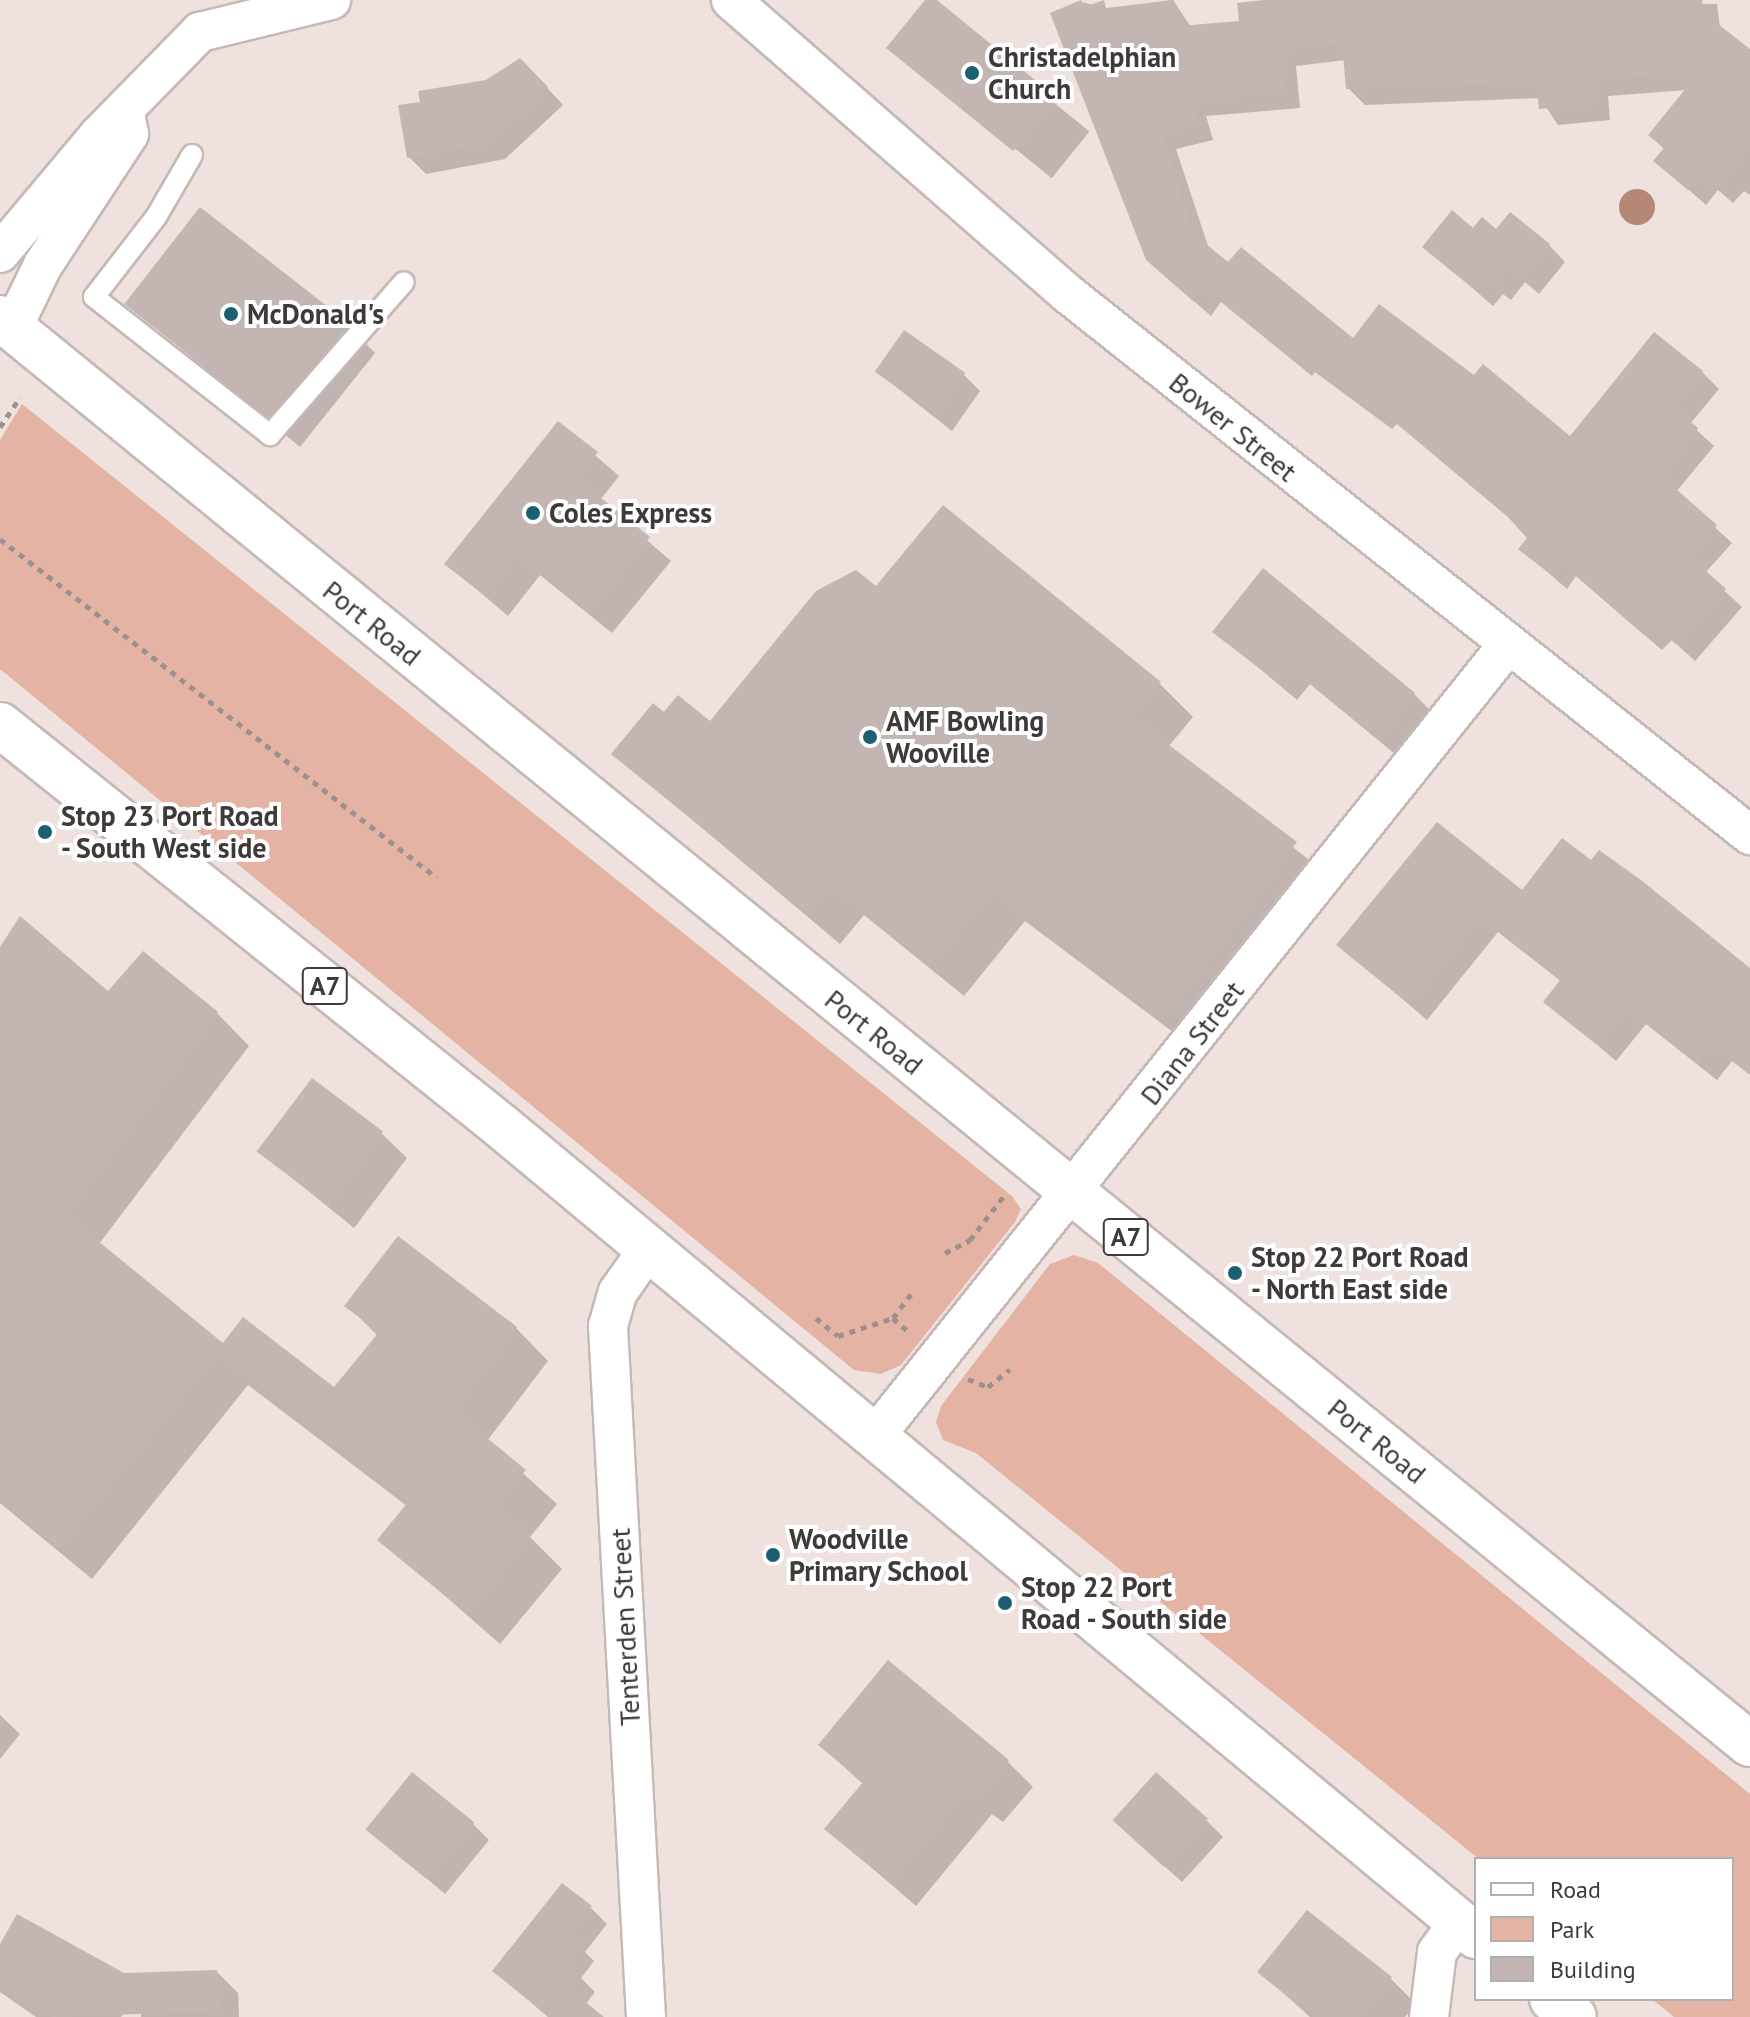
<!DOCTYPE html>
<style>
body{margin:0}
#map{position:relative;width:1750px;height:2017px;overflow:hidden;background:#efe1dd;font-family:"PT Sans",sans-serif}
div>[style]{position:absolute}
.green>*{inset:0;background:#e5b3a3}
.water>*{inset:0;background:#b68676}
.round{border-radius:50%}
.shadow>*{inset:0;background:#0003;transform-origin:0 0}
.building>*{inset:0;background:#c3b6b2;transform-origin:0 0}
.path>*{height:5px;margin-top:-2.5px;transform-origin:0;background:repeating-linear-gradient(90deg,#9b918e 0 6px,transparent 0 12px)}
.roads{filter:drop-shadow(2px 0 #c6b8b4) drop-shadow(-2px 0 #c6b8b4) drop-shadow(0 2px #c6b8b4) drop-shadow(0 -2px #c6b8b4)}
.lane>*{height:20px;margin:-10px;padding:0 10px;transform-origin:10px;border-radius:10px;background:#fff}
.street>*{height:38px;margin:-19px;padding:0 19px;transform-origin:19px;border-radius:19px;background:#fff}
.highway>*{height:44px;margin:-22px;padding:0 22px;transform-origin:22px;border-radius:22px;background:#fff}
.dots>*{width:22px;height:22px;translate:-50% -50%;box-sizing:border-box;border:4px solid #fff;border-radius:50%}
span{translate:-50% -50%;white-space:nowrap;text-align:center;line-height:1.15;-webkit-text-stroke:8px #fff;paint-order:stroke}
.shield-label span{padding:2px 6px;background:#fff;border:2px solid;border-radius:6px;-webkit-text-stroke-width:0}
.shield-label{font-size:26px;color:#3f3a38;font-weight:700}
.poi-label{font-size:28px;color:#3f3a38;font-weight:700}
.left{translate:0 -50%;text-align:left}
.street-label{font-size:28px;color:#3f3a38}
.legend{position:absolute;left:1474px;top:1857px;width:260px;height:144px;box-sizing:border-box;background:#fff;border:2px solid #b2b0af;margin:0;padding:10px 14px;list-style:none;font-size:24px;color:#3f3a38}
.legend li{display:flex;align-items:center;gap:16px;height:40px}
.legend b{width:40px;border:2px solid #b2b0af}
</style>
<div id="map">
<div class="green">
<i style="clip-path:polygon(22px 404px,1012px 1196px,1021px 1209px,1015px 1222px,901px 1365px,881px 1374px,854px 1370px,0 669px,0 440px)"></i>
<i style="clip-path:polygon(1074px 1255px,1098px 1263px,1750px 1794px,1750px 2017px,1674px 2017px,1652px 1999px,1732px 1999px,1732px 1859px,1479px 1859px,976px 1453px,943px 1440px,936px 1422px,941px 1406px,1050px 1264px)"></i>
</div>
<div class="water">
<i class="round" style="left:1619px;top:189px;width:36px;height:36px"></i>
</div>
<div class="shadow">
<i style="left:927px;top:0;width:209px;height:60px;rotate:39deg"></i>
<i style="clip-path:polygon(1173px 0,1191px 27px,1241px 23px,1299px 0,1717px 4px,1720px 28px,1750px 53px,1750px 195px,1744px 191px,1733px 203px,1718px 190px,1706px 205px,1656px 161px,1665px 150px,1650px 135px,1687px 90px,1608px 96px,1610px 120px,1558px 125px,1540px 98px,1365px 105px,1348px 88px,1346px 60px,1296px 66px,1300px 108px,1206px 116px,1213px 140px,1176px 149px,1209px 249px,1229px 265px,1354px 341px,1474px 378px,1570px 439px,1702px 372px,1719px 389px,1690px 424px,1714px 446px,1676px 492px,1732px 543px,1705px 573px,1742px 607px,1695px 661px,1672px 640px,1662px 650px,1576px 576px,1567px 589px,1520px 548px,1529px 538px,1520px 527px,1397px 424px,1392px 429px,1315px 372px,1312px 376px,1221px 302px,1211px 316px,1165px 276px,1081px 2px,1110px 9px)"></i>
<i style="clip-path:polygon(537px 77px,563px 105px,505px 159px,426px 174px,409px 157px)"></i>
<i style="clip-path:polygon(1473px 231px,1549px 245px,1565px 262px,1539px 294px,1525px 282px,1511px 300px,1503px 294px,1493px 306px,1424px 246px)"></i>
<i style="clip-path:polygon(126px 303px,342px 320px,375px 353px,300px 447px)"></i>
<i style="clip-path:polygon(876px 371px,963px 374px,980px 391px,952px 431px)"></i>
<i style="clip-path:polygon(559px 424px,619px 476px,600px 500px,671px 561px,612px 633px,540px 575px,508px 616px,447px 564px)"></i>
<i style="clip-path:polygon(943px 507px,1160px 684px,1193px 717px,1168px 747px,1329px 876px,1197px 1050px,1025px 921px,964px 996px,864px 915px,840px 944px,614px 754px,664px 715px,710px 724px,876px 589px)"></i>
<i style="clip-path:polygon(1215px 631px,1414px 694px,1431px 711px,1395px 754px,1310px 684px,1297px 700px)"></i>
<i style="clip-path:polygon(1523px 892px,1750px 977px,1750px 1075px,1732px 1061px,1717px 1080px,1646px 1024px,1616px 1061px,1546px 1001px,1562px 982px,1498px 932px,1427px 1020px,1339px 945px)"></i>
<i style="clip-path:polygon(0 950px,108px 993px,217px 1013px,249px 1046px,99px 1244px,223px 1346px,335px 1390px,378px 1336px,347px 1305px,516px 1328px,548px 1361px,487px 1441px,557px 1504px,530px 1537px,562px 1569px,500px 1644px,380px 1539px,407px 1506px,248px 1385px,92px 1579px,0 1503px)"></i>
<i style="clip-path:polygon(381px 1133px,407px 1158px,354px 1228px,260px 1152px)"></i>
<i style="clip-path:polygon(0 1715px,20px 1734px,0 1759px)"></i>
<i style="clip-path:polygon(820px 1745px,1007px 1761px,1033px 1787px,1003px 1822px,992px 1814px,916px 1906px,827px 1829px,864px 1785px)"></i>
<i style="clip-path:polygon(1206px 1820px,1223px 1837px,1182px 1882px,1132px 1837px)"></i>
<i style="clip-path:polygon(472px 1823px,489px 1840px,445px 1894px,368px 1828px)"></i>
<i style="clip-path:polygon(591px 1908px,607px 1924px,585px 1952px,594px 1961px,581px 1978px,595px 1992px,585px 2005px,597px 2017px,548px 2017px,494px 1971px)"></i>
<i style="clip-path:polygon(0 1948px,136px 1990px,121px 2017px,36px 2017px,0 1992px)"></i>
<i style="clip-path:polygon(217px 1972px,238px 1993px,239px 2017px,141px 2017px,140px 1975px)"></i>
<i style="clip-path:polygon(1260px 1972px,1390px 1978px,1416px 2004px,1405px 2017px,1310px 2017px)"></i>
</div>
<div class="building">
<i style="clip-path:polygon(925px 0,937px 0,1057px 98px,1013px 151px,886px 48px)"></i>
<i style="clip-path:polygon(1081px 0,1084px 7px,1104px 0,1106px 8px,1173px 0,1179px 26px,1239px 21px,1237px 3px,1264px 0,1702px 0,1704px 13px,1750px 49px,1750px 145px,1716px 188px,1700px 175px,1688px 190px,1653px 161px,1664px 148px,1648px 135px,1700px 71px,1592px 80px,1594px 104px,1539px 109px,1536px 82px,1346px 89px,1342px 43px,1280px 50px,1284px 92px,1190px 100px,1197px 123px,1161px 133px,1194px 234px,1228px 262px,1241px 247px,1353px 338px,1379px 304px,1474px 375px,1483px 364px,1570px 436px,1654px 332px,1703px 371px,1673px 408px,1698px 428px,1660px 475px,1717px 525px,1689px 556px,1726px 589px,1677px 645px,1654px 625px,1644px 635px,1559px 561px,1549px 573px,1518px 549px,1527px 538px,1507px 516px,1379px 408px,1375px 414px,1297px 357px,1294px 361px,1203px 287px,1193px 301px,1146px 260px,1050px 13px)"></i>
<i style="clip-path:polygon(520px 58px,548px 87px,488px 143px,407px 158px,398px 105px,420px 102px,418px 91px,486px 80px)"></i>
<i style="left:200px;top:207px;width:182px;height:123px;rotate:38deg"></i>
<i style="clip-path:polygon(1452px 210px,1473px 228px,1482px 217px,1496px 229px,1510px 212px,1550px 244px,1521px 279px,1508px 267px,1493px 285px,1485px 279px,1475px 290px,1422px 247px)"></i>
<i style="left:904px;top:330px;width:75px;height:51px;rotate:35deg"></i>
<i style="clip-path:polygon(558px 421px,598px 452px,577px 479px,650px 537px,588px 612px,517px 554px,484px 595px,444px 564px)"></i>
<i style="clip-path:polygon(943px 505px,1161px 682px,1132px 717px,1297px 842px,1163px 1019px,991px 889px,930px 964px,829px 883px,806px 912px,611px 754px,653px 703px,664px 712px,678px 695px,710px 721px,816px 591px,856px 570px,876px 586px)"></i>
<i style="clip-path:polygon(1263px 568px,1415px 693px,1377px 739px,1292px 669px,1280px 684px,1212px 632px)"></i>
<i style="clip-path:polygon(1437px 822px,1522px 890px,1562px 838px,1591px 860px,1599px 850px,1641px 880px,1750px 968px,1750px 1073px,1713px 1044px,1698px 1064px,1627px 1008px,1597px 1045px,1543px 1002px,1561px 979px,1479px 916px,1409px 1004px,1336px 945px)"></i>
<i style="clip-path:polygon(20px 916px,108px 991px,143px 951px,218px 1012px,65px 1214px,223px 1343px,243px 1317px,334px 1387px,379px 1332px,344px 1306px,398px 1236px,517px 1327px,453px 1410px,526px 1470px,496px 1506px,531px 1535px,466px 1613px,377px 1540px,408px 1502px,217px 1351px,58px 1548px,0 1500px,0 947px)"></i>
<i style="left:312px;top:1078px;width:89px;height:92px;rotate:37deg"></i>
<i style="clip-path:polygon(888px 1660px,1009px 1760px,976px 1798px,966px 1790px,889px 1882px,824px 1829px,863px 1782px,818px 1745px)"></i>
<i style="left:412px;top:1772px;width:80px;height:74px;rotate:39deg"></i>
<i style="left:1156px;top:1772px;width:70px;height:65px;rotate:42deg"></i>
<i style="clip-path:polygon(562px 1883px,592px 1906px,567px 1938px,579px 1942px,564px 1962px,579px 1974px,568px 1988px,604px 2017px,550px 2017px,492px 1971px)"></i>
<i style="clip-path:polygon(1307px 1910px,1392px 1977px,1360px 2017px,1313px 2017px,1257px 1972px)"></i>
<i style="clip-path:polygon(17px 1914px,124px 1973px,217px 1970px,219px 2011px,54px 2017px,0 1987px,0 1944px)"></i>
</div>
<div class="path">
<i style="left:0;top:427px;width:36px;rotate:-56deg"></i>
<i style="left:0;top:539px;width:552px;rotate:37.78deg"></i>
<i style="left:945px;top:1253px;width:28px;rotate:-27deg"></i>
<i style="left:970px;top:1240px;width:59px;rotate:-52.5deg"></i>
<i style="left:816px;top:1318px;width:28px;rotate:39deg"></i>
<i style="left:838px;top:1336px;width:58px;rotate:-18.1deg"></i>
<i style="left:893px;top:1318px;width:30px;rotate:-53deg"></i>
<i style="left:893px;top:1318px;width:23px;rotate:41deg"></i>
<i style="left:968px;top:1379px;width:22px;rotate:22deg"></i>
<i style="left:988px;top:1387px;width:28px;rotate:-39deg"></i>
</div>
<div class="roads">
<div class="lane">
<i style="left:192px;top:155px;width:72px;rotate:120.1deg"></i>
<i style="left:156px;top:217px;width:101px;rotate:127.8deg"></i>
<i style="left:94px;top:297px;width:224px;rotate:38.1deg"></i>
<i style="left:270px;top:435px;width:203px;rotate:-48.8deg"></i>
</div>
<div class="street">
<i style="left:731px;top:0;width:447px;rotate:41.1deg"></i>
<i style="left:1068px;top:294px;width:871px;rotate:38.42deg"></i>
<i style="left:0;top:253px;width:155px;rotate:-50deg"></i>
<i style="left:100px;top:134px;width:143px;rotate:-45.6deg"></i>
<i style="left:200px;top:32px;width:135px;rotate:-13.7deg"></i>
<i style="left:12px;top:329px;width:71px;rotate:-64.2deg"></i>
<i style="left:43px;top:265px;width:157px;rotate:-56.7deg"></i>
<i style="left:129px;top:134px;width:16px;rotate:-101deg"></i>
<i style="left:875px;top:1436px;width:1010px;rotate:-51.35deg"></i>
<i style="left:646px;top:2017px;width:692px;rotate:-93.15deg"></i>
<i style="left:608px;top:1326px;width:35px;rotate:-74deg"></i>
<i style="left:618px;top:1292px;width:54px;rotate:-54.8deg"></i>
<i style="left:1429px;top:2017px;width:65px;rotate:-83deg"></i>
<i style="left:1437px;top:1952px;width:37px;rotate:-54deg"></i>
</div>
<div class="highway">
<i style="left:0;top:318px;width:2257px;rotate:39.18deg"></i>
<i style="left:0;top:725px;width:642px;rotate:38.67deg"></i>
<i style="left:501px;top:1126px;width:1268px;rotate:39.72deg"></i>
<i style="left:1552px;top:1999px;width:28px;rotate:39deg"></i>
</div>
</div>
<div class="dots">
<i style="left:972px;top:73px;background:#1b6072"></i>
<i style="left:231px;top:314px;background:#1b6072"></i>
<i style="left:533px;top:513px;background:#1b6072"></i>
<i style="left:870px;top:737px;background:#1b6072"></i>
<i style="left:45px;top:832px;background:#1b6072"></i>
<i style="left:1235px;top:1273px;background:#1b6072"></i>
<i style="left:773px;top:1555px;background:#1b6072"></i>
<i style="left:1005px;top:1603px;background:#1b6072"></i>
</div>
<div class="shield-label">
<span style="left:325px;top:986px">A7</span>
<span style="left:1126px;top:1237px">A7</span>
</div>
<div class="poi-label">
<span class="left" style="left:988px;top:73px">Christadelphian<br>Church</span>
<span class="left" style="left:247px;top:314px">McDonald's</span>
<span class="left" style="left:549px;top:513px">Coles Express</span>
<span class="left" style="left:886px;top:737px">AMF Bowling<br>Wooville</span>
<span class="left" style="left:61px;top:832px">Stop 23 Port Road<br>- South West side</span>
<span class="left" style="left:1251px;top:1273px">Stop 22 Port Road<br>- North East side</span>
<span class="left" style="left:789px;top:1555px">Woodville<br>Primary School</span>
<span class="left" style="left:1021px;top:1603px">Stop 22 Port<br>Road - South side</span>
</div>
<div class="street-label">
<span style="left:1233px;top:427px;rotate:39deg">Bower Street</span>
<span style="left:372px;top:623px;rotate:39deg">Port Road</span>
<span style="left:874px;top:1032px;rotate:39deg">Port Road</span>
<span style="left:1192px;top:1043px;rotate:-52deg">Diana Street</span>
<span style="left:1377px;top:1441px;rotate:39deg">Port Road</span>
<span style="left:625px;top:1627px;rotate:-93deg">Tenterden Street</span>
</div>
<ul class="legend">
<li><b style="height:10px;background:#fff"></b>Road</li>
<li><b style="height:22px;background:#e5b3a3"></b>Park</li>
<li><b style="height:22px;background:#c3b6b2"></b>Building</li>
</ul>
</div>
